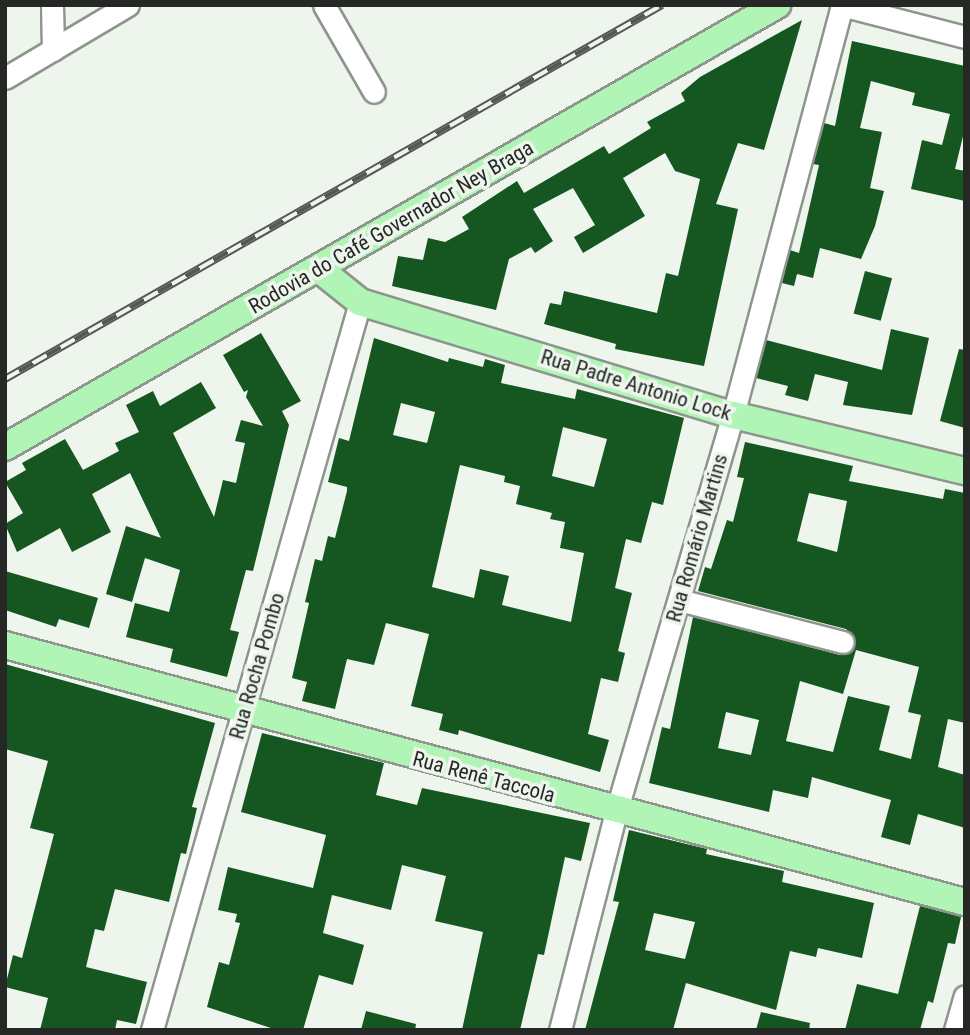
<!DOCTYPE html>
<meta charset="utf-8">
<style>
body{margin:0}
#map{position:relative;width:970px;height:1035px;overflow:hidden;background:#edf5ed;font-family:"Roboto Condensed",sans-serif}
div>[style]{position:absolute}
.building>*{inset:0;background:#165620;transform-origin:0 0}
.roads{filter:drop-shadow(2px 0 #8d958d) drop-shadow(-2px 0 #8d958d) drop-shadow(0 2px #8d958d) drop-shadow(0 -2px #8d958d)}
.minor>*{height:21px;margin:-10.5px;padding:0 10.5px;transform-origin:10.5px;border-radius:10.5px;background:#fff}
.major>*{height:26px;margin:-13px;padding:0 13px;transform-origin:13px;border-radius:13px;background:#b0f5b6}
.rail>*{height:8px;margin-top:-4px;transform-origin:0;background:repeating-linear-gradient(90deg,#edf5ed 0 16px,#545854 0 32px);box-sizing:border-box;border-block:2px solid #545854}
span{translate:-50% -50%;white-space:nowrap;text-align:center;line-height:1.15;-webkit-text-stroke:7px #edf5ed;paint-order:stroke}
.street-label{font-size:21px;color:#252825}
.frame{position:absolute;inset:0;border:7px solid #252825;pointer-events:none}
</style>
<div id="map">
<div class="building">
<i style="clip-path:polygon(802px 20px,764px 150px,738px 143px,716px 204px,738px 209px,704px 366px,615px 349px,616px 344px,544px 324px,550px 303px,561px 305px,564px 291px,657px 313px,666px 273px,678px 276px,700px 179px,675px 171px,665px 153px,623px 178px,645px 216px,583px 253px,574px 237px,595px 225px,573px 188px,533px 209px,553px 241px,535px 253px,531px 247px,509px 259px,496px 310px,392px 286px,398px 256px,423px 260px,428px 238px,445px 242px,469px 229px,462px 217px,517px 181px,524px 193px,604px 146px,609px 154px,651px 128px,647px 122px,685px 101px,681px 93px,700px 77px)"></i>
<i style="clip-path:polygon(852px 41px,965px 66px,965px 128px,955px 169px,965px 171px,965px 201px,911px 189px,922px 140px,942px 145px,950px 114px,912px 105px,915px 93px,871px 81px,860px 128px,882px 132px,870px 188px,884px 191px,875px 226px,861px 259px,820px 248px,813px 278px,797px 274px,794px 286px,782px 283px,790px 250px,799px 253px,819px 165px,813px 164px,824px 123px,835px 126px)"></i>
<i style="left:865px;top:271px;width:28px;height:44px;rotate:15deg"></i>
<i style="clip-path:polygon(891px 329px,929px 338px,912px 415px,843px 405px,848px 382px,815px 374px,808px 401px,785px 395px,788px 386px,756px 378px,766px 340px,882px 370px)"></i>
<i style="clip-path:polygon(261px 333px,301px 401px,282px 411px,289px 425px,253px 571px,246px 570px,230px 630px,239px 632px,227px 677px,170px 662px,173px 649px,126px 637px,135px 603px,169px 612px,180px 570px,145px 558px,132px 602px,106px 594px,126px 526px,161px 538px,130px 473px,92px 494px,111px 532px,72px 552px,60px 528px,17px 552px,5px 524px,23px 513px,5px 482px,26px 470px,22px 463px,65px 439px,83px 470px,119px 451px,115px 443px,139px 432px,126px 405px,153px 391px,160px 406px,201px 382px,216px 408px,173px 433px,214px 517px,223px 480px,236px 483px,245px 443px,235px 441px,241px 420px,263px 426px,246px 397px,248px 390px,244px 392px,223px 355px)"></i>
<i style="clip-path:polygon(evenodd,374px 338px,448px 362px,449px 358px,483px 367px,485px 359px,505px 365px,501px 383px,575px 399px,577px 389px,684px 418px,663px 505px,652px 502px,641px 543px,626px 539px,615px 588px,632px 593px,618px 651px,625px 653px,618px 682px,601px 678px,588px 734px,609px 740px,600px 772px,459px 730px,458px 735px,439px 730px,443px 714px,411px 706px,429px 634px,386px 623px,374px 665px,347px 659px,335px 709px,302px 701px,307px 682px,292px 678px,309px 603px,305px 602px,315px 559px,322px 561px,328px 536px,335px 538px,347px 491px,347px 487px,328px 482px,339px 438px,349px 441px,374px 338px,401px 403px,435px 412px,427px 443px,393px 435px,401px 403px,374px 338px,563px 427px,607px 439px,594px 487px,552px 476px,563px 427px,374px 338px,460px 465px,505px 476px,504px 482px,520px 486px,516px 504px,552px 513px,550px 519px,565px 522px,560px 548px,584px 553px,571px 622px,502px 605px,509px 576px,480px 569px,474px 598px,432px 587px,460px 465px)"></i>
<i style="clip-path:polygon(959px 349px,965px 350px,965px 428px,940px 421px)"></i>
<i style="clip-path:polygon(evenodd,745px 442px,853px 466px,849px 481px,943px 499px,945px 489px,965px 493px,965px 723px,948px 719px,938px 767px,965px 775px,965px 828px,918px 814px,910px 845px,881px 837px,891px 800px,812px 777px,808px 798px,773px 790px,769px 812px,649px 783px,662px 727px,670px 729px,693px 617px,840px 655px,855px 646px,855px 638px,846px 629px,698px 591px,705px 567px,711px 569px,727px 520px,733px 522px,744px 478px,737px 477px,745px 442px,809px 493px,847px 501px,837px 552px,797px 541px,809px 493px,745px 442px,856px 650px,919px 667px,908px 712px,921px 715px,911px 759px,879px 750px,890px 706px,848px 696px,833px 752px,786px 741px,800px 681px,843px 694px,856px 650px,745px 442px,726px 712px,759px 720px,751px 755px,718px 748px,726px 712px)"></i>
<i style="clip-path:polygon(5px 571px,98px 598px,89px 628px,59px 619px,56px 627px,5px 610px)"></i>
<i style="clip-path:polygon(5px 664px,215px 723px,192px 807px,197px 808px,186px 854px,181px 853px,169px 902px,115px 889px,104px 931px,95px 929px,86px 967px,147px 982px,136px 1024px,117px 1020px,115px 1030px,40px 1030px,48px 998px,5px 987px,13px 955px,22px 958px,54px 834px,30px 828px,48px 761px,5px 749px)"></i>
<i style="clip-path:polygon(262px 733px,384px 763px,376px 795px,417px 805px,422px 788px,590px 823px,581px 861px,565px 857px,544px 955px,538px 954px,520px 1030px,462px 1030px,483px 932px,435px 921px,446px 876px,402px 865px,391px 910px,332px 895px,323px 933px,364px 945px,353px 985px,319px 975px,303px 1030px,277px 1030px,207px 1007px,219px 962px,229px 965px,240px 923px,235px 922px,237px 914px,218px 910px,228px 867px,313px 888px,326px 835px,241px 812px)"></i>
<i style="clip-path:polygon(evenodd,629px 830px,707px 849px,706px 854px,784px 871px,782px 882px,874px 903px,862px 958px,818px 948px,816px 957px,790px 951px,776px 1010px,686px 983px,673px 1030px,585px 1030px,619px 902px,613px 901px,629px 830px,654px 913px,695px 922px,685px 959px,645px 950px,654px 913px)"></i>
<i style="clip-path:polygon(920px 906px,961px 917px,955px 944px,948px 943px,933px 1003px,928px 1001px,920px 1030px,845px 1030px,857px 984px,898px 994px)"></i>
<i style="clip-path:polygon(366px 1011px,416px 1024px,415px 1030px,361px 1030px)"></i>
<i style="clip-path:polygon(761px 1012px,810px 1023px,809px 1030px,756px 1030px)"></i>
</div>
<div class="roads">
<div class="minor">
<i style="left:52px;top:5px;width:45px;rotate:88.7deg"></i>
<i style="left:324px;top:5px;width:100px;rotate:60.1deg"></i>
<i style="left:841px;top:5px;width:128px;rotate:14.5deg"></i>
<i style="left:5px;top:78px;width:143px;rotate:-30.7deg"></i>
<i style="left:679px;top:600px;width:169px;rotate:14.4deg"></i>
<i style="left:152px;top:1030px;width:757px;rotate:-74.05deg"></i>
<i style="left:560px;top:1030px;width:225px;rotate:-75.6deg"></i>
<i style="left:616px;top:812px;width:414px;rotate:-73.6deg"></i>
<i style="left:733px;top:415px;width:423px;rotate:-75.1deg"></i>
<i style="left:955px;top:1030px;width:35px;rotate:-74deg"></i>
</div>
<div class="major">
<i style="left:319px;top:269px;width:53px;rotate:38.8deg"></i>
<i style="left:360px;top:302px;width:390px;rotate:16.9deg"></i>
<i style="left:733px;top:415px;width:239px;rotate:13.6deg"></i>
<i style="left:5px;top:447px;width:890px;rotate:-29.79deg"></i>
<i style="left:5px;top:645px;width:994px;rotate:14.99deg"></i>
</div>
</div>
<div class="rail">
<i style="left:5px;top:379px;width:756px;rotate:-29.65deg"></i>
</div>
<div class="street-label">
<span style="left:391px;top:227px;rotate:-30deg">Rodovia do Café Governador Ney Braga</span>
<span style="left:636px;top:385px;rotate:17deg">Rua Padre Antonio Lock</span>
<span style="left:697px;top:538px;rotate:-74deg">Rua Romário Martins</span>
<span style="left:257px;top:666px;rotate:-74deg">Rua Rocha Pombo</span>
<span style="left:484px;top:777px;rotate:15deg">Rua Renê Taccola</span>
</div>
<div class="frame"></div>
</div>
